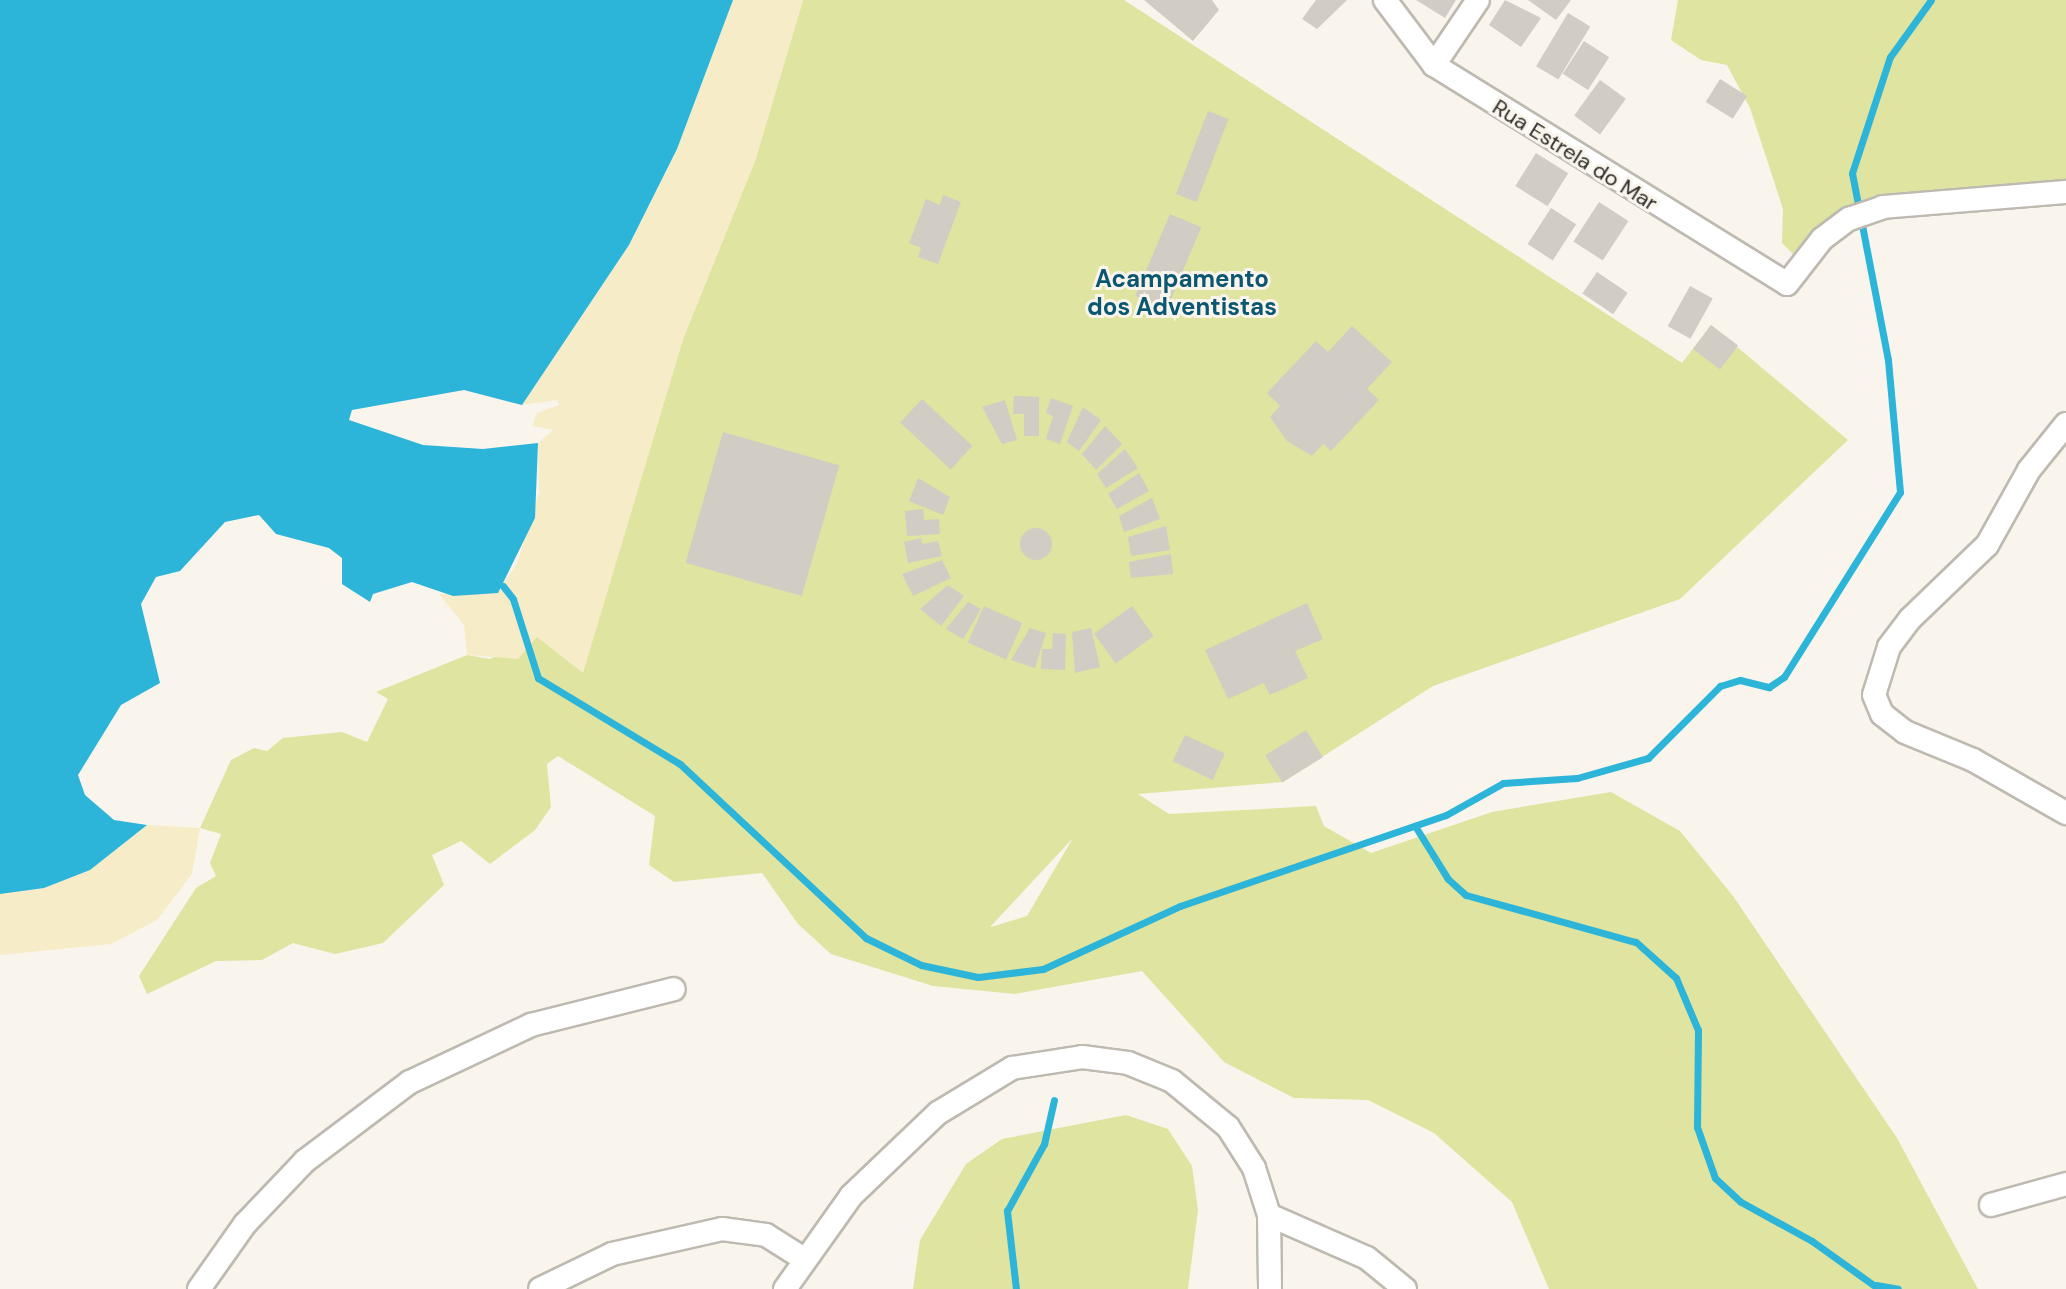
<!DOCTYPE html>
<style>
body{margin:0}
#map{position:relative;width:2066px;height:1289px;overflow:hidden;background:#faf5ec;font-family:"DM Sans",sans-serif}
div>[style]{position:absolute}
.green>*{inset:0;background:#dfe4a0}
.sand>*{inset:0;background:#f6ecc7}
.water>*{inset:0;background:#2cb4d9}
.stream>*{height:7px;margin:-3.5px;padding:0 3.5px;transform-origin:3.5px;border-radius:3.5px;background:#2cb4d9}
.building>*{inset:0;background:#d1cdc4;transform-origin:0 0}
.round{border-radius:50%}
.roads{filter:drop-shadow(2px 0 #bebab1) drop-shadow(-2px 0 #bebab1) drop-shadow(0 2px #bebab1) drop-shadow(0 -2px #bebab1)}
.minor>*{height:22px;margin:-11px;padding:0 11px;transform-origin:11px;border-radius:11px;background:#fff}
span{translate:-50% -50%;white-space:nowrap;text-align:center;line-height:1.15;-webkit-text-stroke:6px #faf5ec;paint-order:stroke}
.street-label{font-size:22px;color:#2e2c29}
.neighbourhood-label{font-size:24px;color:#0b5772;font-weight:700}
</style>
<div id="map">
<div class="green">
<i style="clip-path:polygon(evenodd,803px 0,1124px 0,1682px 363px,1711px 325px,1848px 440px,1680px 599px,1433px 686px,1283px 782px,1138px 794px,1169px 814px,1316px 806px,1324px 826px,1371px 853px,1492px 812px,1611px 792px,1680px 831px,1733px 896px,1897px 1138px,1978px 1289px,1549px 1289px,1512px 1202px,1434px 1133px,1368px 1100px,1294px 1098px,1224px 1062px,1142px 971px,1015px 994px,933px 986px,831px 954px,798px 924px,762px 873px,674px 882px,649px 865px,655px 816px,558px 756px,547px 764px,551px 807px,535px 830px,490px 864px,461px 841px,432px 855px,444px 885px,383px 943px,335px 954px,293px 943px,262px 960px,216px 961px,147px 994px,139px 976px,196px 888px,216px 876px,210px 863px,221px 834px,200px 828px,231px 760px,254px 748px,267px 751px,283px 738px,342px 732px,367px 742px,388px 699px,376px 692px,467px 655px,490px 659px,537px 636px,583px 672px,683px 339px,755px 161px,803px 0,1073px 838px,1027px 916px,991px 927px,991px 926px,1073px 838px)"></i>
<i style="clip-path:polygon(1678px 0,2066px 0,2066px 186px,1893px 202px,1847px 236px,1798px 259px,1782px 243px,1783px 209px,1750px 108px,1727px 65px,1701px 60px,1671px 40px)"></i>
<i style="clip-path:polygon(1126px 1115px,1168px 1129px,1192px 1166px,1198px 1210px,1188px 1289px,913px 1289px,920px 1240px,966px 1164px,1002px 1139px)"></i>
</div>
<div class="sand">
<i style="clip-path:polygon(733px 0,803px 0,755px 161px,683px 339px,583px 673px,537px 637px,518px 659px,467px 655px,464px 625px,439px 594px,497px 593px,517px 564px,539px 493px,538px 443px,553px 430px,532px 426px,537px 413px,559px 405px,557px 400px,522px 405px,629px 245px,677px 149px)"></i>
<i style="clip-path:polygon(147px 825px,200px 828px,192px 874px,157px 920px,111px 944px,0 955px,0 894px,44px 888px,90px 870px)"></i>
</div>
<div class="water">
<i style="clip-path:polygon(0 0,733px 0,677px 149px,629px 245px,522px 405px,464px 390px,352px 410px,349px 420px,423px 445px,483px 449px,538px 443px,535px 518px,498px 593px,453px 596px,412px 582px,373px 594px,370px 602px,342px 584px,342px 558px,329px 548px,276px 534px,259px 515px,225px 522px,180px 571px,156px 577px,141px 604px,160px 683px,121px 705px,78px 775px,85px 795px,114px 820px,147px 825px,90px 870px,44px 888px,0 894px)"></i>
</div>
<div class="stream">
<i style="left:503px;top:586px;width:16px;rotate:52deg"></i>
<i style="left:513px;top:599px;width:83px;rotate:72.4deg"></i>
<i style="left:538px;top:678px;width:166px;rotate:31.2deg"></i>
<i style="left:680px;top:764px;width:255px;rotate:43.1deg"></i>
<i style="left:866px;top:938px;width:61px;rotate:26.1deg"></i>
<i style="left:921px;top:965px;width:58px;rotate:11.9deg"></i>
<i style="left:978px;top:977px;width:65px;rotate:-7deg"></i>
<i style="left:1043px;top:969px;width:151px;rotate:-24.7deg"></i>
<i style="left:1180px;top:906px;width:281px;rotate:-18.9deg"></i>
<i style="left:1446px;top:815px;width:65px;rotate:-29.3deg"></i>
<i style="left:1503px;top:783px;width:74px;rotate:-3.9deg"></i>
<i style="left:1577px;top:778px;width:74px;rotate:-15.7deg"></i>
<i style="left:1648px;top:758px;width:102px;rotate:-45deg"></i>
<i style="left:1720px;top:686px;width:21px;rotate:-17deg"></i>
<i style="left:1740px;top:680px;width:30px;rotate:14deg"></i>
<i style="left:1769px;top:687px;width:18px;rotate:-34deg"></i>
<i style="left:1784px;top:677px;width:218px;rotate:-57.9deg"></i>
<i style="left:1900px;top:492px;width:133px;rotate:-95.2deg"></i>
<i style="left:1888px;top:360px;width:190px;rotate:-100.9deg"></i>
<i style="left:1852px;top:173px;width:122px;rotate:-71.9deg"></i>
<i style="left:1890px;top:57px;width:70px;rotate:-54.3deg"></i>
<i style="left:1415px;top:826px;width:62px;rotate:58.1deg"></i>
<i style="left:1448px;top:879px;width:24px;rotate:42deg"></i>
<i style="left:1466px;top:895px;width:176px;rotate:15.5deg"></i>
<i style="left:1636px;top:942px;width:54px;rotate:42deg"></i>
<i style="left:1676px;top:978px;width:56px;rotate:67.1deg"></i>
<i style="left:1698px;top:1030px;width:97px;rotate:90.6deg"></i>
<i style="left:1697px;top:1127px;width:54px;rotate:70.6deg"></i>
<i style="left:1715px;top:1178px;width:35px;rotate:43deg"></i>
<i style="left:1741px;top:1202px;width:81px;rotate:28.8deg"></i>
<i style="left:1812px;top:1241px;width:82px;rotate:35.6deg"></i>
<i style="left:1876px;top:1285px;width:22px;rotate:10deg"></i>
<i style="left:1016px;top:1289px;width:79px;rotate:-96.6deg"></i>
<i style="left:1007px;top:1211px;width:77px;rotate:-61.1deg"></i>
<i style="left:1044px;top:1144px;width:45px;rotate:-77.2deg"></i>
</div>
<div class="building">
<i style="clip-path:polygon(1144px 0,1212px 0,1219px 10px,1193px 41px)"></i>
<i style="clip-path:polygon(1316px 0,1347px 0,1317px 29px,1302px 19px)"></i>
<i style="clip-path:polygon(1416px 0,1456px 0,1445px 18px)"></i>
<i style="clip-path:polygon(1505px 0,1541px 18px,1521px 47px,1489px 25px)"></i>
<i style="clip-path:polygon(1528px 0,1571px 0,1556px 20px)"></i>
<i style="left:1568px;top:13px;width:26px;height:62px;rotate:31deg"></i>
<i style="left:1584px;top:41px;width:30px;height:39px;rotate:33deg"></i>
<i style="left:1720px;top:79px;width:32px;height:27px;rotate:32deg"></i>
<i style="left:1600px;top:80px;width:32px;height:44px;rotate:36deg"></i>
<i style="left:1208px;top:111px;width:22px;height:89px;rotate:21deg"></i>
<i style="left:1536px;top:153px;width:38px;height:39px;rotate:32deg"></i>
<i style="clip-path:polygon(943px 195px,961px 202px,938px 264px,918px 257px,921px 248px,909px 243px,926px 199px,940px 205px)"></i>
<i style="left:1599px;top:202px;width:35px;height:47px;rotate:33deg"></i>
<i style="left:1551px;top:208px;width:30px;height:43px;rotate:33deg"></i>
<i style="left:1170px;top:214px;width:34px;height:89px;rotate:23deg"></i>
<i style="left:1597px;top:272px;width:37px;height:26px;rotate:34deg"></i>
<i style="left:1690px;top:286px;width:26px;height:46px;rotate:29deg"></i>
<i style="left:1711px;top:325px;width:34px;height:30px;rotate:37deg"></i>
<i style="clip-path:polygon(1352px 326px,1392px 362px,1367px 389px,1379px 400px,1331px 451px,1323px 444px,1312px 456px,1287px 441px,1270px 417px,1280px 406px,1267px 393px,1316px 341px,1328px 352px)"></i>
<i style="clip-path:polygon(1014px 396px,1039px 397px,1039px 436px,1024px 436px,1024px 414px,1013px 414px)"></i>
<i style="clip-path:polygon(1051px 398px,1073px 406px,1060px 444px,1046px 439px,1053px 416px,1046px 413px)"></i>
<i style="left:922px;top:399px;width:69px;height:32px;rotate:43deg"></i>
<i style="clip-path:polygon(1005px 400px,1017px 440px,1002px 444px,982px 407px)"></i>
<i style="clip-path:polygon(1083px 407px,1101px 420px,1079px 451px,1067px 442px)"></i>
<i style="clip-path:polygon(1105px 426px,1122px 444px,1096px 470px,1082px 454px)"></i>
<i style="left:723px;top:432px;width:121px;height:136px;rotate:16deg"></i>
<i style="clip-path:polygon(1125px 449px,1138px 468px,1106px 488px,1097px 474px)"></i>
<i style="clip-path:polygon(1139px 473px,1149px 491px,1117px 509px,1108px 494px)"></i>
<i style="clip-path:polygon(918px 478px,950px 497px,943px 515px,909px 501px)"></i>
<i style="clip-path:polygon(1152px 498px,1160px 519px,1124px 532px,1119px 516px)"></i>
<i style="clip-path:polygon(923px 509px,924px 520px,939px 519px,940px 534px,907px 536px,905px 511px)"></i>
<i style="clip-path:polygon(1166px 526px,1170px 550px,1131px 556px,1128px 537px)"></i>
<i class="round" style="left:1020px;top:528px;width:32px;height:32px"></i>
<i style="clip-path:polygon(921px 538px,922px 544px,938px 541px,942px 556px,908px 563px,904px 542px)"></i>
<i style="clip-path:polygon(1171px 554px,1173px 574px,1131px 578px,1129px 562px)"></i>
<i style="clip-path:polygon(942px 560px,951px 578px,913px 596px,902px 574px)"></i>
<i style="clip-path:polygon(948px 585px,964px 596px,941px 626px,920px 609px)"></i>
<i style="clip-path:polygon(968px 602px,981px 609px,963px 639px,946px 629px)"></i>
<i style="clip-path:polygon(1307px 603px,1323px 639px,1295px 651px,1308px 678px,1270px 695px,1264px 683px,1228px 699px,1205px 650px)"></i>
<i style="left:984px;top:606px;width:42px;height:40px;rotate:24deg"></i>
<i style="left:1132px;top:606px;width:37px;height:47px;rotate:54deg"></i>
<i style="clip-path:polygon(1030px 628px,1046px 633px,1035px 668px,1011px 660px)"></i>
<i style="clip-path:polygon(1091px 628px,1100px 667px,1075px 673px,1072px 632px)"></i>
<i style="clip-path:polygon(1053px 633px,1066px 634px,1065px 670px,1041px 669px,1042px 649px,1052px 649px)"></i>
<i style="left:1306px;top:730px;width:32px;height:48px;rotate:58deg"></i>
<i style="left:1185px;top:735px;width:44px;height:29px;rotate:25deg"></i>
</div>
<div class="roads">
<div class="minor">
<i style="left:1385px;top:0;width:81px;rotate:53deg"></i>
<i style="left:1434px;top:65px;width:415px;rotate:31.8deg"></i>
<i style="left:1787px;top:284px;width:57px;rotate:-52.1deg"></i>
<i style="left:1822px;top:239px;width:34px;rotate:-37deg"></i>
<i style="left:1849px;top:219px;width:36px;rotate:-19deg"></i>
<i style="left:1883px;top:207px;width:184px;rotate:-4.7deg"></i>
<i style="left:1434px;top:65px;width:78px;rotate:-55.9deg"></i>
<i style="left:2066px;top:424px;width:59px;rotate:128.8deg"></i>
<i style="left:2029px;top:470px;width:86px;rotate:119.2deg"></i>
<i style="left:1987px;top:545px;width:107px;rotate:136.1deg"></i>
<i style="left:1910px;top:619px;width:35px;rotate:127deg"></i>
<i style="left:1889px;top:647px;width:50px;rotate:107.4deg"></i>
<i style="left:1874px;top:695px;width:21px;rotate:67deg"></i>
<i style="left:1882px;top:714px;width:29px;rotate:38deg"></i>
<i style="left:1905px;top:732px;width:74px;rotate:22.4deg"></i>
<i style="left:1973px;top:760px;width:107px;rotate:29.7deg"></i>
<i style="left:1991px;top:1205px;width:78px;rotate:-15.6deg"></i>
<i style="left:1269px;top:1215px;width:107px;rotate:23.7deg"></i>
<i style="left:1367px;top:1258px;width:49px;rotate:39.2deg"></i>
<i style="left:199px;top:1289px;width:80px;rotate:-54.7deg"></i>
<i style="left:245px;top:1224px;width:87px;rotate:-46.4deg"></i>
<i style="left:305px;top:1161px;width:131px;rotate:-37deg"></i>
<i style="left:410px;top:1082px;width:134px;rotate:-25.2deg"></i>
<i style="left:531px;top:1025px;width:147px;rotate:-14.1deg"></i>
<i style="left:540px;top:1289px;width:80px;rotate:-25.9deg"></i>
<i style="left:612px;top:1254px;width:113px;rotate:-12.8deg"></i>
<i style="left:722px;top:1229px;width:44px;rotate:7.8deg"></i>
<i style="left:766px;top:1235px;width:45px;rotate:32.3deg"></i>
<i style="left:785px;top:1289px;width:114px;rotate:-54.6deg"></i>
<i style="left:851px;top:1196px;width:120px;rotate:-43.7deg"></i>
<i style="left:938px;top:1113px;width:87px;rotate:-31.3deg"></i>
<i style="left:1012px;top:1068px;width:71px;rotate:-8.9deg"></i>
<i style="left:1082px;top:1057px;width:46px;rotate:7.4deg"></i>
<i style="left:1128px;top:1063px;width:48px;rotate:22.2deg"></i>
<i style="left:1172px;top:1081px;width:72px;rotate:39.4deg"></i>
<i style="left:1228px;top:1127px;width:49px;rotate:57.6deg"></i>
<i style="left:1254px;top:1168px;width:49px;rotate:72.3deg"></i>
<i style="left:1269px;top:1215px;width:74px;rotate:89.2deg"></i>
</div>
</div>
<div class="street-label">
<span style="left:1575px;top:155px;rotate:32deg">Rua Estrela do Mar</span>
</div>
<div class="neighbourhood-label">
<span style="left:1182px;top:293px">Acampamento<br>dos Adventistas</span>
</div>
</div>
